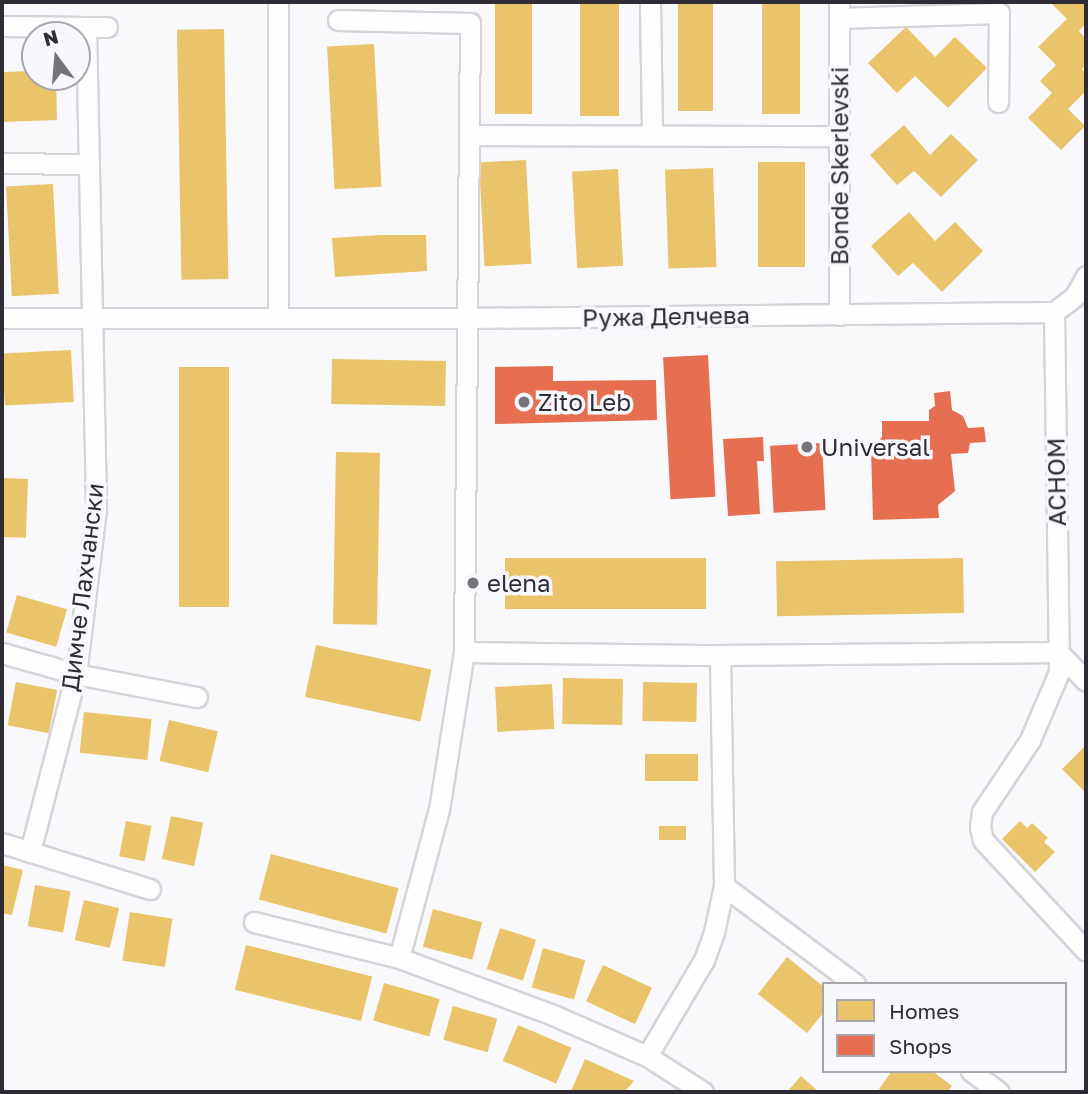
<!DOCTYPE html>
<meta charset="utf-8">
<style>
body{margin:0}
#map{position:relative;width:1088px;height:1094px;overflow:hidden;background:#f9f8fb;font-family:"Golos Text",sans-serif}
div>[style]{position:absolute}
.homes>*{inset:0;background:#e9c46a;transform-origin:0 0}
.shops>*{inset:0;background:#e76f51;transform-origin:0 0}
.roads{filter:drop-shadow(2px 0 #d6d3da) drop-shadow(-2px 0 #d6d3da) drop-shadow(0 2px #d6d3da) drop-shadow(0 -2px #d6d3da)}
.minor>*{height:19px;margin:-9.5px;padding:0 9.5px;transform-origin:9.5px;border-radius:9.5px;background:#fefefe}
.dots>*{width:19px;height:19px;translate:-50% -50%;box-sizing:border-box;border:4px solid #f8f7fc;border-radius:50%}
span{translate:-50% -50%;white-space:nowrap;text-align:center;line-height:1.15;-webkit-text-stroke:7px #f8f7fc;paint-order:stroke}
.street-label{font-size:24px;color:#302c36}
.poi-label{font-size:24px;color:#302c36}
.left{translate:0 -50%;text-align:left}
.frame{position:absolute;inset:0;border:4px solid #302c36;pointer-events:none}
.legend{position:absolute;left:822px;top:982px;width:245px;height:91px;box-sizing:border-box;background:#f8f7fc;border:2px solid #a8a6ad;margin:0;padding:9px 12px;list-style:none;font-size:21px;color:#302c36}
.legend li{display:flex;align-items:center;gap:14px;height:35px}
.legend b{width:35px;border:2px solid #a8a6ad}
.north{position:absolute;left:21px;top:21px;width:70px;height:70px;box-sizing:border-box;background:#f8f7fc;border:2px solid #a8a6ad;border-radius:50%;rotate:344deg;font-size:19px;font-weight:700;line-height:28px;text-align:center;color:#302c36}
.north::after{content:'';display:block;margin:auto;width:24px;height:32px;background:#76737b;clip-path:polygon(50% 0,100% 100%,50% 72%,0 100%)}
</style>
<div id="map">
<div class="homes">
<i style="left:495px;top:2px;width:37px;height:112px"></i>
<i style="left:580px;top:2px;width:39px;height:114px"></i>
<i style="left:678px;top:2px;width:35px;height:109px"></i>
<i style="left:762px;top:2px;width:38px;height:112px"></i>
<i style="clip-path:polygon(1050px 2px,1086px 2px,1086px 23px,1079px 31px,1086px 39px,1086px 65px,1082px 69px,1086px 74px,1086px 91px,1068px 109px,1085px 126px,1061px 150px,1028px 118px,1052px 93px,1040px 81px,1056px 65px,1038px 47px,1067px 19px)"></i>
<i style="clip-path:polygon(906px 27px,935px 57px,955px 37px,987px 68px,948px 108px,915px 76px,897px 93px,868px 63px)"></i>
<i style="left:224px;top:29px;width:250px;height:47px;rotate:89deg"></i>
<i style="left:374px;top:44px;width:143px;height:47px;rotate:87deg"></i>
<i style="clip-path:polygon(35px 71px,35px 77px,56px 77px,57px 120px,2px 122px,2px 72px)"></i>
<i style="clip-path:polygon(904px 125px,930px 155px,951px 134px,978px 160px,941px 197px,914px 171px,897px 185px,870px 155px)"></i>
<i style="left:526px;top:160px;width:104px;height:47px;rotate:87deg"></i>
<i style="left:758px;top:162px;width:47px;height:105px"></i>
<i style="left:713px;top:168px;width:99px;height:48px;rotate:88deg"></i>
<i style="left:618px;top:169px;width:97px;height:46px;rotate:87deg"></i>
<i style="left:53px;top:184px;width:110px;height:47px;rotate:87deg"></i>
<i style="clip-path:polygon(909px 212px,935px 241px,955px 222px,983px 251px,942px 292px,913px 263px,898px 276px,871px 246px)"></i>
<i style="clip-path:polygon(380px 235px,426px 235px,427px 271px,335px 277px,332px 238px)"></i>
<i style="left:71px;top:350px;width:52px;height:69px;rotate:87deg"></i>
<i style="left:332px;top:359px;width:114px;height:45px;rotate:1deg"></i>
<i style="left:229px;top:367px;width:240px;height:50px;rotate:90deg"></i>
<i style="left:336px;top:452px;width:44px;height:172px;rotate:1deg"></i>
<i style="left:2px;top:478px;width:26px;height:59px;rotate:2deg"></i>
<i style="left:706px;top:558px;width:51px;height:201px;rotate:90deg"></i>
<i style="left:963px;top:558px;width:55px;height:187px;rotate:89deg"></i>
<i style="left:17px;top:595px;width:52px;height:39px;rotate:16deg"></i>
<i style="left:316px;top:645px;width:118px;height:53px;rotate:12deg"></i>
<i style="left:563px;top:678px;width:60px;height:46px;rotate:1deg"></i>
<i style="left:16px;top:682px;width:42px;height:44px;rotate:11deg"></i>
<i style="left:643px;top:682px;width:54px;height:39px;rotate:1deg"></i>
<i style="left:552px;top:684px;width:45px;height:57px;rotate:87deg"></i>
<i style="left:84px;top:712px;width:68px;height:41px;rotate:6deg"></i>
<i style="left:169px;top:720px;width:50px;height:42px;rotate:13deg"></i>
<i style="clip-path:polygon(1086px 745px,1086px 793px,1062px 769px)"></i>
<i style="left:698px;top:754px;width:27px;height:53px;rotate:90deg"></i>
<i style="left:171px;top:816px;width:33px;height:44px;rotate:12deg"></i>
<i style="left:126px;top:821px;width:26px;height:36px;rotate:11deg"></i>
<i style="clip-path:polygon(1020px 821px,1027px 828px,1032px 823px,1048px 838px,1044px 842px,1055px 852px,1035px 872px,1002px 839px)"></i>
<i style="left:659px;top:826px;width:27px;height:14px"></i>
<i style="left:271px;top:854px;width:132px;height:47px;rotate:15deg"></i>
<i style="clip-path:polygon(2px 865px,23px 870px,12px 915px,2px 913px)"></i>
<i style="left:35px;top:885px;width:36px;height:42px;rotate:10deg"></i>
<i style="left:84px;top:900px;width:36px;height:41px;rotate:13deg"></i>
<i style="left:433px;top:909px;width:51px;height:39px;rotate:15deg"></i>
<i style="left:130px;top:912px;width:43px;height:49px;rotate:9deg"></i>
<i style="left:500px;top:928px;width:38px;height:43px;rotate:18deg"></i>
<i style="left:246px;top:945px;width:130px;height:46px;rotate:14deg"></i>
<i style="left:543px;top:948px;width:44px;height:41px;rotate:16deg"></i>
<i style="clip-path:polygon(787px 957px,824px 987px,824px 1012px,807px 1033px,758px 994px)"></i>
<i style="left:603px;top:965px;width:54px;height:40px;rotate:25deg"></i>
<i style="left:384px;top:983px;width:58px;height:39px;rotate:16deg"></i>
<i style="left:453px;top:1006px;width:46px;height:35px;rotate:16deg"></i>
<i style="left:518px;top:1025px;width:58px;height:39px;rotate:23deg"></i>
<i style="clip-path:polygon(585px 1059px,634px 1081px,624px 1092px,571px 1091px)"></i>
<i style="clip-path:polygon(892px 1071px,932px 1071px,952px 1086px,947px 1092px,884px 1092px,879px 1089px)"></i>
<i style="clip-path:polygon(801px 1076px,819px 1092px,787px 1092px)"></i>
</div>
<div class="shops">
<i style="left:708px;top:355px;width:142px;height:45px;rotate:87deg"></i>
<i style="clip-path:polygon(553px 366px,553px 381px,656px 380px,657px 420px,495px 424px,495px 367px)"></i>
<i style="clip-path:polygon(950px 391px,952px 410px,963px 416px,968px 428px,984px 427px,986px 442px,970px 443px,968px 453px,951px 454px,955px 491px,938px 505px,939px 518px,873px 520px,871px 449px,882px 437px,882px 421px,929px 421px,929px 410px,935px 406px,934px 393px)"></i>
<i style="clip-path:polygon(763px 437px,764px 461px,757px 461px,760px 514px,728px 516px,723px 439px)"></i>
<i style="left:822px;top:443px;width:67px;height:52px;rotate:87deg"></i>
</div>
<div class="roads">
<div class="minor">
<i style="left:278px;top:2px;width:316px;rotate:90deg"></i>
<i style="left:650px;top:2px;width:133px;rotate:89.1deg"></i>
<i style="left:839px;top:2px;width:313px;rotate:90deg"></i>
<i style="left:839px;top:18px;width:160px;rotate:-1.8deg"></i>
<i style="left:999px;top:13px;width:89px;rotate:90.6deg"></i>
<i style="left:338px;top:20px;width:132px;rotate:1.3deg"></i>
<i style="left:470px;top:23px;width:629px;rotate:90.55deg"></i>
<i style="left:464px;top:652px;width:159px;rotate:99deg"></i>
<i style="left:439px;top:809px;width:154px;rotate:105deg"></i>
<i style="left:2px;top:26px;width:84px;rotate:0.7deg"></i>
<i style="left:86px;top:27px;width:482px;rotate:88.8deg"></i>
<i style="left:96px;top:509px;width:166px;rotate:96.9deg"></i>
<i style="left:76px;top:674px;width:184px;rotate:104.5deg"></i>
<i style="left:86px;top:27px;width:21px"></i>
<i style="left:469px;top:135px;width:370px;rotate:0.2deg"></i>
<i style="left:2px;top:163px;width:87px;rotate:0.7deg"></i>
<i style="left:1054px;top:312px;width:360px;rotate:89.2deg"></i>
<i style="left:1059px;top:672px;width:74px;rotate:113.1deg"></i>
<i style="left:1030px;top:740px;width:87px;rotate:123.7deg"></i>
<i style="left:982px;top:812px;width:15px;rotate:98deg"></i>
<i style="left:980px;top:827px;width:13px;rotate:77deg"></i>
<i style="left:983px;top:840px;width:151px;rotate:47.1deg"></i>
<i style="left:1054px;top:312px;width:26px;rotate:-37deg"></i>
<i style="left:1075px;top:296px;width:23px;rotate:-61deg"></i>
<i style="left:2px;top:318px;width:466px"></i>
<i style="left:468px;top:318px;width:586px;rotate:-0.59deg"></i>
<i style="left:464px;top:652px;width:256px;rotate:0.7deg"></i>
<i style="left:720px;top:655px;width:338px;rotate:-0.5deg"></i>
<i style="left:1058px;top:652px;width:40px;rotate:46deg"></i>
<i style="left:2px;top:653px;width:77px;rotate:15.8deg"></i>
<i style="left:76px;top:674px;width:123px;rotate:10.8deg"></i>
<i style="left:2px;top:843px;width:155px;rotate:17.3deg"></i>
<i style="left:724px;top:886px;width:164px;rotate:36.8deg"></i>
<i style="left:254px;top:922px;width:149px;rotate:13.9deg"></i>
<i style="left:399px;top:958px;width:164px;rotate:20.3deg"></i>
<i style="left:553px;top:1015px;width:103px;rotate:23.6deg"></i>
<i style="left:647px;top:1056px;width:67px;rotate:32.7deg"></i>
<i style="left:647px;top:1056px;width:112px;rotate:-59.3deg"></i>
<i style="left:704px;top:960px;width:30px;rotate:-70deg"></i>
<i style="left:714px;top:932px;width:47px;rotate:-77.7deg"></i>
<i style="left:724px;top:886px;width:231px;rotate:-91deg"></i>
<i style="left:971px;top:1071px;width:35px;rotate:37deg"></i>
</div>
</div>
<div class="dots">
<i style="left:524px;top:402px;background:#76737b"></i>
<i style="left:807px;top:447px;background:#76737b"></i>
<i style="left:473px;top:583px;background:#76737b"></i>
</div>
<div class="street-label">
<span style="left:839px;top:166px;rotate:-90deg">Bonde Skerlevski</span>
<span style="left:666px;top:316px;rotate:-1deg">Ружа Делчева</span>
<span style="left:1056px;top:482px;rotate:-91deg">АСНОМ</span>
<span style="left:82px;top:587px;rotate:-83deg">Димче Лахчански</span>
</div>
<div class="poi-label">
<span class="left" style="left:538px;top:402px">Zito Leb</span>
<span class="left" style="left:821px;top:447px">Universal</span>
<span class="left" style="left:487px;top:583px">elena</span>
</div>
<div class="frame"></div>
<ul class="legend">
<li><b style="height:19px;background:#e9c46a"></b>Homes</li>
<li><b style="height:19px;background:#e76f51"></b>Shops</li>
</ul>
<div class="north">N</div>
</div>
